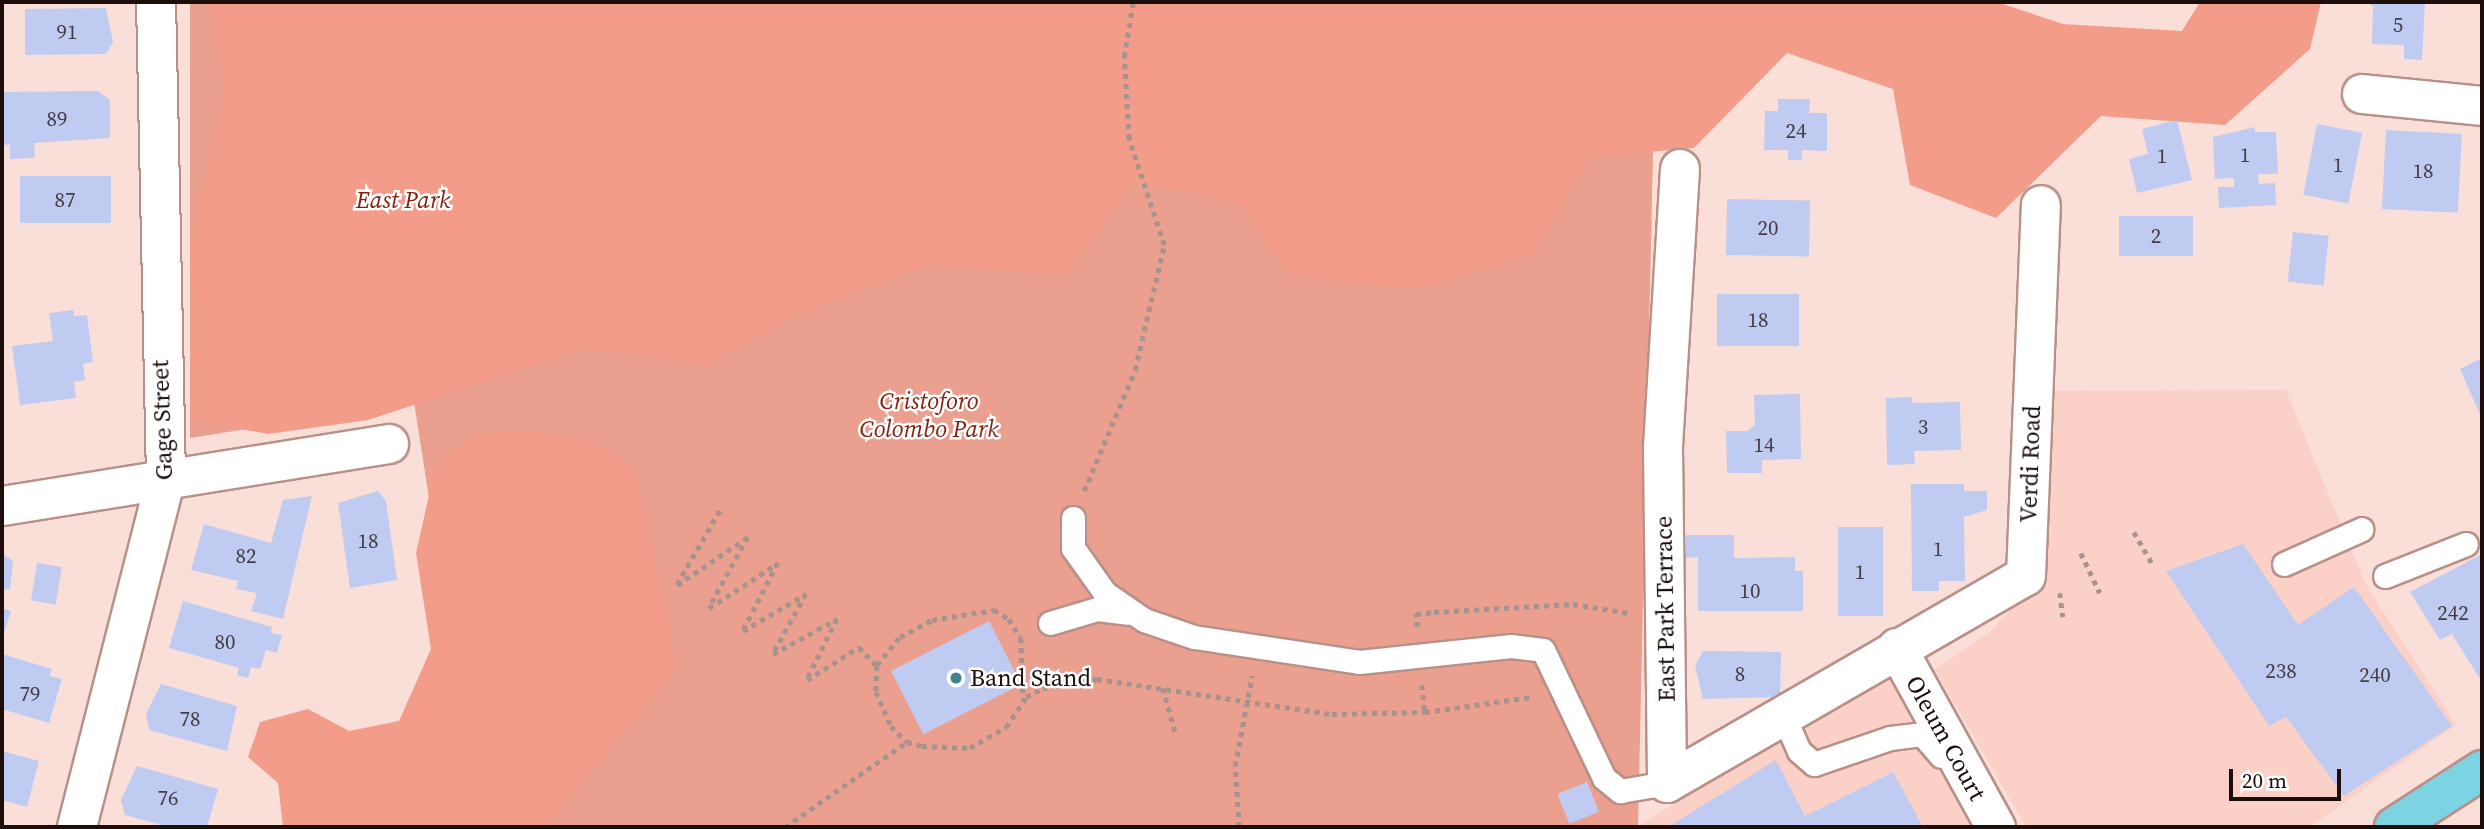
<!DOCTYPE html>
<style>
body{margin:0}
#map{position:relative;width:2484px;height:829px;overflow:hidden;background:#fadfd9;font-family:"Source Serif 4",serif}
div>[style]{position:absolute}
.built>*{inset:0;background:#fbd1c7}
.green>*{inset:0;background:#ea9f8f}
.forest>*{inset:0;background:#f39c89}
.building>*{inset:0;background:#c0cbf1;transform-origin:0 0}
.path>*{height:4.5px;margin-top:-2.25px;transform-origin:0;background:repeating-linear-gradient(90deg,#a8928d 0 5px,transparent 0 10px)}
.roads{filter:drop-shadow(2px 0 #b99087) drop-shadow(-2px 0 #b99087) drop-shadow(0 2px #b99087) drop-shadow(0 -2px #b99087)}
.service>*{height:23px;margin:-11.5px;padding:0 11.5px;transform-origin:11.5px;border-radius:11.5px;background:#fff}
.minor>*{height:38px;margin:-19px;padding:0 19px;transform-origin:19px;border-radius:19px;background:#fff}
.primary>*{height:38px;margin:-19px;padding:0 19px;transform-origin:19px;border-radius:19px;background:#7cd4e3}
.dots>*{width:19px;height:19px;translate:-50% -50%;box-sizing:border-box;border:4px solid #fff;border-radius:50%}
span{translate:-50% -50%;white-space:nowrap;text-align:center;line-height:1.15;-webkit-text-stroke:5px #fff;paint-order:stroke}
.number-label{font-size:21px;color:#463d44}
.number-label span{-webkit-text-stroke-width:0}
.park-label{font-size:24px;color:#812210;font-style:italic}
.street-label{font-size:24px;color:#1d0e0b}
.poi-label{font-size:24px;color:#1d0e0b}
.left{translate:0 -50%;text-align:left}
.frame{position:absolute;inset:0;border:4px solid #1d0e0b;pointer-events:none}
.scale{position:absolute;left:2229px;top:769px;width:112px;height:32px;box-sizing:border-box;border:4px solid #1d0e0b;border-top:0;padding-left:9px;font-size:21px;line-height:24px;white-space:nowrap;color:#1d0e0b;-webkit-text-stroke:5px #fff;paint-order:stroke}
</style>
<div id="map">
<div class="built">
<i style="clip-path:polygon(2286px 390px,2365px 583px,2456px 725px,2309px 827px,2026px 827px,1935px 670px,1991px 631px,2027px 589px,2049px 391px)"></i>
<i style="clip-path:polygon(1901px 666px,1986px 827px,1638px 827px,1638px 826px)"></i>
</div>
<div class="green">
<i style="clip-path:polygon(190px 2px,1666px 2px,1656px 17px,1638px 827px,462px 827px,458px 684px,414px 402px,190px 438px)"></i>
</div>
<div class="forest">
<i style="clip-path:polygon(209px 2px,1997px 2px,2063px 24px,2182px 31px,2200px 2px,2321px 2px,2310px 49px,2225px 125px,2101px 116px,1996px 218px,1910px 185px,1893px 89px,1787px 53px,1694px 148px,1591px 157px,1534px 254px,1417px 289px,1289px 276px,1240px 204px,1137px 181px,1065px 276px,931px 264px,798px 315px,707px 364px,584px 349px,368px 420px,268px 434px,194px 420px,192px 236px,225px 89px)"></i>
<i style="clip-path:polygon(531px 431px,590px 441px,634px 467px,677px 668px,547px 827px,283px 827px,278px 783px,248px 757px,260px 722px,308px 709px,349px 731px,399px 721px,431px 649px,416px 553px,436px 464px,474px 434px)"></i>
</div>
<div class="building">
<i style="clip-path:polygon(2365px 2px,2425px 2px,2422px 60px,2404px 59px,2404px 45px,2372px 44px,2373px 6px)"></i>
<i style="clip-path:polygon(106px 8px,113px 42px,106px 54px,25px 55px,25px 9px)"></i>
<i style="clip-path:polygon(98px 91px,110px 100px,110px 138px,34px 143px,35px 158px,10px 159px,10px 144px,4px 145px,4px 92px)"></i>
<i style="clip-path:polygon(1778px 99px,1810px 99px,1809px 113px,1827px 113px,1827px 151px,1802px 150px,1802px 160px,1788px 160px,1788px 150px,1764px 150px,1765px 111px,1778px 111px)"></i>
<i style="clip-path:polygon(2177px 120px,2192px 180px,2137px 193px,2129px 159px,2148px 154px,2142px 129px)"></i>
<i style="left:2317px;top:124px;width:46px;height:72px;rotate:11deg"></i>
<i style="clip-path:polygon(2255px 127px,2255px 132px,2276px 132px,2278px 174px,2258px 174px,2259px 184px,2275px 183px,2276px 205px,2219px 208px,2218px 187px,2234px 187px,2234px 178px,2215px 179px,2213px 137px)"></i>
<i style="left:2386px;top:130px;width:76px;height:79px;rotate:3deg"></i>
<i style="left:20px;top:176px;width:91px;height:47px"></i>
<i style="left:1727px;top:199px;width:83px;height:56px;rotate:1deg"></i>
<i style="left:2193px;top:216px;width:40px;height:74px;rotate:90deg"></i>
<i style="left:2293px;top:232px;width:36px;height:50px;rotate:6deg"></i>
<i style="left:1717px;top:294px;width:82px;height:52px"></i>
<i style="clip-path:polygon(73px 310px,74px 316px,87px 315px,93px 362px,83px 364px,85px 380px,74px 382px,76px 398px,20px 405px,12px 346px,53px 341px,49px 313px)"></i>
<i style="clip-path:polygon(2482px 358px,2482px 419px,2460px 369px)"></i>
<i style="clip-path:polygon(1800px 394px,1801px 459px,1762px 460px,1762px 473px,1727px 473px,1726px 431px,1748px 431px,1755px 424px,1754px 395px)"></i>
<i style="clip-path:polygon(1912px 397px,1912px 403px,1960px 402px,1961px 450px,1914px 451px,1915px 464px,1887px 465px,1886px 398px)"></i>
<i style="clip-path:polygon(1911px 484px,1964px 484px,1964px 491px,1987px 491px,1987px 510px,1964px 517px,1965px 581px,1939px 581px,1939px 591px,1912px 591px)"></i>
<i style="clip-path:polygon(378px 491px,386px 501px,397px 580px,350px 588px,338px 503px)"></i>
<i style="clip-path:polygon(312px 496px,283px 619px,251px 611px,257px 593px,236px 589px,238px 581px,191px 570px,204px 524px,271px 543px,283px 500px)"></i>
<i style="left:1838px;top:527px;width:45px;height:89px"></i>
<i style="clip-path:polygon(1686px 535px,1734px 535px,1734px 558px,1795px 557px,1795px 571px,1803px 571px,1803px 611px,1698px 611px,1698px 557px,1686px 558px)"></i>
<i style="clip-path:polygon(2243px 544px,2298px 625px,2354px 587px,2452px 726px,2344px 796px,2286px 717px,2269px 726px,2166px 571px)"></i>
<i style="clip-path:polygon(2px 554px,13px 561px,10px 589px,2px 590px)"></i>
<i style="clip-path:polygon(2482px 554px,2482px 682px,2452px 634px,2440px 640px,2410px 592px)"></i>
<i style="left:37px;top:563px;width:25px;height:38px;rotate:9deg"></i>
<i style="clip-path:polygon(183px 601px,272px 627px,271px 633px,282px 635px,277px 653px,266px 650px,260px 669px,251px 667px,248px 678px,237px 675px,239px 668px,169px 648px)"></i>
<i style="clip-path:polygon(2px 608px,11px 611px,2px 639px)"></i>
<i style="left:989px;top:621px;width:71px;height:110px;rotate:63deg"></i>
<i style="clip-path:polygon(1703px 651px,1781px 652px,1780px 697px,1703px 699px,1695px 666px)"></i>
<i style="clip-path:polygon(2px 654px,52px 669px,50px 676px,62px 679px,49px 723px,2px 709px)"></i>
<i style="clip-path:polygon(161px 684px,237px 706px,227px 751px,149px 730px,146px 714px)"></i>
<i style="clip-path:polygon(2px 751px,39px 761px,27px 807px,2px 800px)"></i>
<i style="clip-path:polygon(1776px 760px,1805px 816px,1893px 772px,1923px 827px,1668px 827px)"></i>
<i style="clip-path:polygon(137px 766px,218px 789px,207px 827px,169px 827px,125px 815px,121px 800px)"></i>
<i style="left:1587px;top:782px;width:32px;height:32px;rotate:68deg"></i>
</div>
<div class="path">
<i style="left:1084px;top:491px;width:131px;rotate:-67.1deg"></i>
<i style="left:1135px;top:370px;width:128px;rotate:-76.9deg"></i>
<i style="left:1164px;top:245px;width:112px;rotate:-108.3deg"></i>
<i style="left:1129px;top:139px;width:82px;rotate:-93.5deg"></i>
<i style="left:1124px;top:57px;width:56px;rotate:-80.7deg"></i>
<i style="left:720px;top:511px;width:86px;rotate:120.2deg"></i>
<i style="left:677px;top:585px;width:86px;rotate:-34.1deg"></i>
<i style="left:748px;top:537px;width:81px;rotate:118.8deg"></i>
<i style="left:709px;top:608px;width:82px;rotate:-33.1deg"></i>
<i style="left:778px;top:563px;width:76px;rotate:117.2deg"></i>
<i style="left:743px;top:631px;width:73px;rotate:-30.4deg"></i>
<i style="left:806px;top:594px;width:68px;rotate:118.8deg"></i>
<i style="left:773px;top:654px;width:73px;rotate:-28.7deg"></i>
<i style="left:837px;top:619px;width:68px;rotate:116.2deg"></i>
<i style="left:807px;top:680px;width:62px;rotate:-32.4deg"></i>
<i style="left:859px;top:647px;width:26px;rotate:47deg"></i>
<i style="left:877px;top:666px;width:26px;rotate:92deg"></i>
<i style="left:876px;top:692px;width:37px;rotate:66deg"></i>
<i style="left:891px;top:726px;width:23px;rotate:45deg"></i>
<i style="left:907px;top:742px;width:16px;rotate:15deg"></i>
<i style="left:922px;top:746px;width:48px;rotate:2.4deg"></i>
<i style="left:970px;top:748px;width:42px;rotate:-30.3deg"></i>
<i style="left:1006px;top:727px;width:36px;rotate:-56deg"></i>
<i style="left:1026px;top:697px;width:19px;rotate:-28deg"></i>
<i style="left:1043px;top:688px;width:55px;rotate:-9.5deg"></i>
<i style="left:1097px;top:679px;width:238px;rotate:8.5deg"></i>
<i style="left:1332px;top:714px;width:93px;rotate:-1.2deg"></i>
<i style="left:1425px;top:712px;width:108px;rotate:-8deg"></i>
<i style="left:2134px;top:532px;width:36px;rotate:60deg"></i>
<i style="left:2081px;top:553px;width:44px;rotate:64.6deg"></i>
<i style="left:2060px;top:593px;width:24px;rotate:83deg"></i>
<i style="left:1417px;top:627px;width:13px;rotate:-94deg"></i>
<i style="left:1416px;top:614px;width:18px;rotate:-6deg"></i>
<i style="left:1434px;top:612px;width:139px;rotate:-3.3deg"></i>
<i style="left:1573px;top:604px;width:56px;rotate:9.3deg"></i>
<i style="left:877px;top:665px;width:36px;rotate:-51deg"></i>
<i style="left:900px;top:637px;width:36px;rotate:-28deg"></i>
<i style="left:932px;top:620px;width:63px;rotate:-9.2deg"></i>
<i style="left:994px;top:610px;width:17px;rotate:31deg"></i>
<i style="left:1009px;top:619px;width:22px;rotate:58deg"></i>
<i style="left:1021px;top:638px;width:61px;rotate:88.1deg"></i>
<i style="left:1422px;top:685px;width:27px;rotate:84deg"></i>
<i style="left:1163px;top:688px;width:49px;rotate:74.5deg"></i>
<i style="left:785px;top:827px;width:149px;rotate:-34.9deg"></i>
<i style="left:1239px;top:827px;width:61px;rotate:-93.8deg"></i>
<i style="left:1235px;top:766px;width:92px;rotate:-79.3deg"></i>
</div>
<div class="roads">
<div class="service">
<i style="left:1073px;top:518px;width:30px;rotate:90deg"></i>
<i style="left:1073px;top:548px;width:55px;rotate:54.6deg"></i>
<i style="left:1105px;top:593px;width:47px;rotate:34.7deg"></i>
<i style="left:1144px;top:620px;width:53px;rotate:18.8deg"></i>
<i style="left:1194px;top:637px;width:167px;rotate:8.6deg"></i>
<i style="left:1359px;top:662px;width:153px;rotate:-6deg"></i>
<i style="left:1511px;top:646px;width:32px;rotate:7deg"></i>
<i style="left:1543px;top:650px;width:142px;rotate:64.5deg"></i>
<i style="left:1604px;top:778px;width:21px;rotate:39deg"></i>
<i style="left:1620px;top:791px;width:48px;rotate:-9.7deg"></i>
<i style="left:2284px;top:564px;width:85px;rotate:-24.2deg"></i>
<i style="left:2385px;top:576px;width:87px;rotate:-21.6deg"></i>
<i style="left:1050px;top:623px;width:49px;rotate:-16.6deg"></i>
<i style="left:1097px;top:609px;width:31px;rotate:7deg"></i>
<i style="left:1783px;top:715px;width:39px;rotate:66deg"></i>
<i style="left:1799px;top:751px;width:20px;rotate:41deg"></i>
<i style="left:1814px;top:764px;width:80px;rotate:-18.9deg"></i>
<i style="left:1890px;top:738px;width:32px;rotate:-7deg"></i>
<i style="left:1922px;top:734px;width:29px;rotate:49deg"></i>
</div>
<div class="minor">
<i style="left:2362px;top:94px;width:121px;rotate:5.7deg"></i>
<i style="left:1680px;top:169px;width:281px;rotate:93.5deg"></i>
<i style="left:1663px;top:449px;width:334px;rotate:89.3deg"></i>
<i style="left:1667px;top:783px;width:414px;rotate:-30deg"></i>
<i style="left:2026px;top:576px;width:371px;rotate:-87.7deg"></i>
<i style="left:2px;top:506px;width:392px;rotate:-9.1deg"></i>
<i style="left:1897px;top:648px;width:205px;rotate:61.1deg"></i>
<i style="left:77px;top:827px;width:361px;rotate:-75.7deg"></i>
<i style="left:166px;top:477px;width:475px;rotate:-91.2deg"></i>
</div>
<div class="primary">
<i style="left:2394px;top:827px;width:105px;rotate:-32.9deg"></i>
</div>
</div>
<div class="dots">
<i style="left:956px;top:678px;background:#3f8391"></i>
</div>
<div class="number-label">
<span style="left:2398px;top:25px">5</span>
<span style="left:67px;top:32px">91</span>
<span style="left:57px;top:119px">89</span>
<span style="left:1796px;top:131px">24</span>
<span style="left:2245px;top:155px">1</span>
<span style="left:2162px;top:156px">1</span>
<span style="left:2338px;top:165px">1</span>
<span style="left:2423px;top:171px">18</span>
<span style="left:65px;top:200px">87</span>
<span style="left:1768px;top:228px">20</span>
<span style="left:2156px;top:236px">2</span>
<span style="left:1758px;top:320px">18</span>
<span style="left:1923px;top:427px">3</span>
<span style="left:1764px;top:445px">14</span>
<span style="left:368px;top:541px">18</span>
<span style="left:1938px;top:549px">1</span>
<span style="left:246px;top:556px">82</span>
<span style="left:1860px;top:572px">1</span>
<span style="left:1750px;top:591px">10</span>
<span style="left:2453px;top:613px">242</span>
<span style="left:225px;top:642px">80</span>
<span style="left:2281px;top:671px">238</span>
<span style="left:1740px;top:674px">8</span>
<span style="left:2375px;top:675px">240</span>
<span style="left:30px;top:694px">79</span>
<span style="left:190px;top:719px">78</span>
<span style="left:168px;top:798px">76</span>
</div>
<div class="park-label">
<span style="left:403px;top:200px">East Park</span>
<span style="left:929px;top:415px">Cristoforo<br>Colombo Park</span>
</div>
<div class="street-label">
<span style="left:162px;top:420px;rotate:-92deg">Gage Street</span>
<span style="left:2030px;top:464px;rotate:-88deg">Verdi Road</span>
<span style="left:1665px;top:609px;rotate:-91deg">East Park Terrace</span>
<span style="left:1946px;top:738px;rotate:61deg">Oleum Court</span>
</div>
<div class="poi-label">
<span class="left" style="left:970px;top:678px">Band Stand</span>
</div>
<div class="frame"></div>
<div class="scale">20 m</div>
</div>
